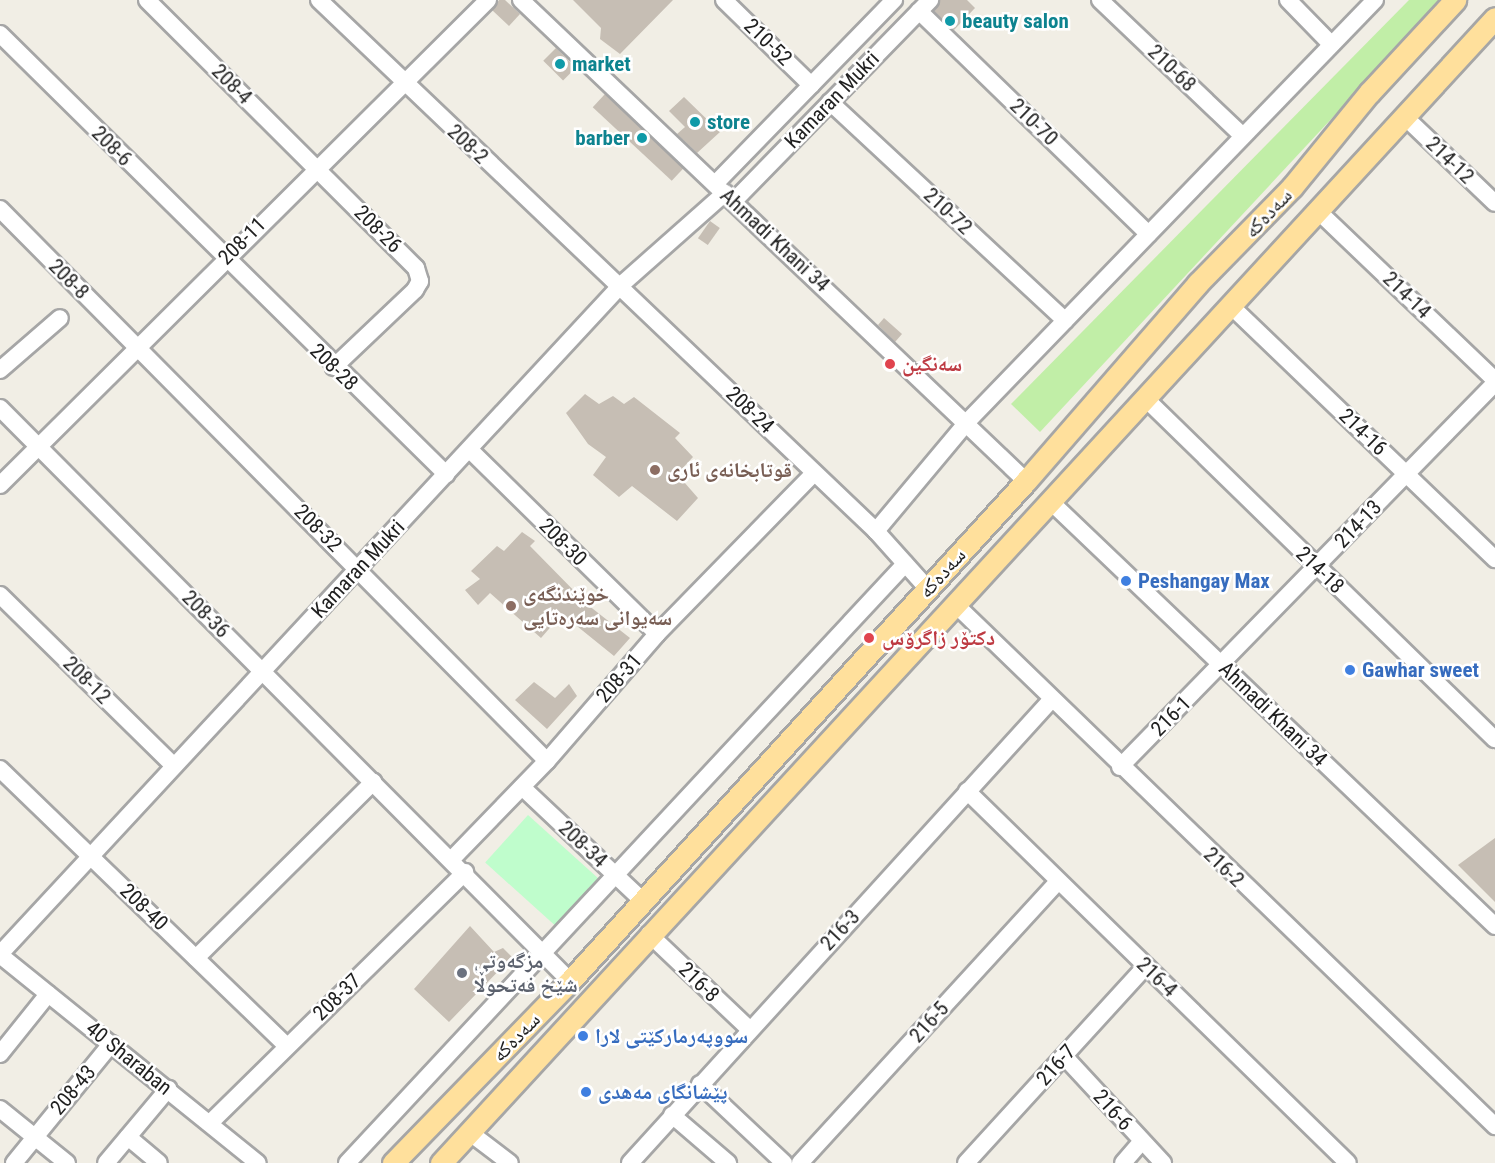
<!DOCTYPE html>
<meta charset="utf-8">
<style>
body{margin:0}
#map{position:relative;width:1495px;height:1163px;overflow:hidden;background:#f1eee5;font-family:"Roboto Condensed","Noto Naskh Arabic",sans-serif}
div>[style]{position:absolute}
.grass>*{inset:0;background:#c1eea7}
.park>*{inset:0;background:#bffdcc;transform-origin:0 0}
.building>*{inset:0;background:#c6beb4;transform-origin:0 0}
.roads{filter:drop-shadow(2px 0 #a6a6a6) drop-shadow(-2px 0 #a6a6a6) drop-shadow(0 2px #a6a6a6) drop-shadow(0 -2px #a6a6a6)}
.minor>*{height:16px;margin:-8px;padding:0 8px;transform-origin:8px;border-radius:8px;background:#fff}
.major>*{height:21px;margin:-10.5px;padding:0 10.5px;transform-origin:10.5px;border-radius:10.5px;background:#ffe09c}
.dots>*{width:16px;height:16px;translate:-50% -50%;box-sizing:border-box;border:3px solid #fff;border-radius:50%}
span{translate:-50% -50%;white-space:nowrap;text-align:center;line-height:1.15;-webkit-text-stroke:5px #fff;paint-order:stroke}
.culture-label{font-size:21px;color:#0d838f;font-weight:700}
.left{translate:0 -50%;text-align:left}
.right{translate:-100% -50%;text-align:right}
.street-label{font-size:21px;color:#1f1f1f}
.health-label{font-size:21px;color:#be3a42;font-weight:700}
.education-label{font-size:21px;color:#785e54;font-weight:700}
.shop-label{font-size:21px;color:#366cbe;font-weight:700}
.worship-label{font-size:21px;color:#5b616d;font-weight:700}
</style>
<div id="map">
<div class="grass">
<i style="clip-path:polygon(1409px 0,1442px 0,1040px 432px,1011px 404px)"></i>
</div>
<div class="park">
<i style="left:528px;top:815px;width:103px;height:64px;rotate:42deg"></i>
</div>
<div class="building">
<i style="clip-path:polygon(499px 0,505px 0,520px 14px,509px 26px,492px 10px)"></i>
<i style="clip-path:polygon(573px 0,673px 0,620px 54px,600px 39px,601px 28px)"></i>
<i style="clip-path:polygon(940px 0,967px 0,975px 8px,954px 30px,934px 11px)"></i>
<i style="left:556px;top:48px;width:28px;height:18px;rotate:45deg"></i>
<i style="left:605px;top:94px;width:108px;height:18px;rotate:43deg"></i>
<i style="clip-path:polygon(684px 97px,720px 132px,697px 153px,677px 134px,685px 127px,669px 111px)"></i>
<i style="left:710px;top:221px;width:12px;height:21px;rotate:35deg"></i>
<i style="clip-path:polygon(884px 318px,902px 334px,895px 342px,878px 325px)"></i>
<i style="clip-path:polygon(585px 394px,599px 404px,613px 396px,624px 404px,634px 397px,680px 433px,675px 438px,693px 457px,677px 474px,698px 498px,677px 521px,632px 486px,619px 497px,593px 475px,606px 457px,588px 444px,566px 413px)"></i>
<i style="clip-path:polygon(522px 532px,535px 541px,530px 546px,588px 605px,630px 638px,614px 656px,562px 614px,541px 638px,490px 593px,478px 605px,465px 590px,480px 579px,471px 571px,497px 546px,504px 551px)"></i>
<i style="clip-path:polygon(534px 682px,555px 698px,569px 684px,577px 696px,547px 729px,515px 700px)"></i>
<i style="clip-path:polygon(1495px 838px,1495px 902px,1458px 865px)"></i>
<i style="clip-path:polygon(470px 926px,494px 952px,503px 948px,512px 957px,449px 1022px,414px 989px)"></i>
</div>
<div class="roads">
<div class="minor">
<i style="left:147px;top:0;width:380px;rotate:44.9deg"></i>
<i style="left:416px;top:268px;width:14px;rotate:73deg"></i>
<i style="left:420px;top:281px;width:10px;rotate:119deg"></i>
<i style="left:415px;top:290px;width:112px;rotate:136.5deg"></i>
<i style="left:319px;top:0;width:770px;rotate:43.63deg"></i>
<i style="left:876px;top:531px;width:78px;rotate:48.1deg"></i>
<i style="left:521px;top:0;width:697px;rotate:43.61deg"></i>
<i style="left:724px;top:0;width:122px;rotate:44.3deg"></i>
<i style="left:1100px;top:0;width:197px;rotate:43.6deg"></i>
<i style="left:1288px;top:0;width:62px;rotate:45.7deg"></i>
<i style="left:919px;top:11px;width:320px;rotate:44.2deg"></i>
<i style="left:0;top:34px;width:627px;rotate:44.61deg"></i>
<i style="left:830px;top:102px;width:321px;rotate:42.9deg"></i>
<i style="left:1405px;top:117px;width:124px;rotate:43.7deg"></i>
<i style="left:715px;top:184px;width:257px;rotate:-45.8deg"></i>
<i style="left:734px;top:201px;width:281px;rotate:-45.7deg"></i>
<i style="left:0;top:209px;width:777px;rotate:45.26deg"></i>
<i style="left:1318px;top:211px;width:245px;rotate:43.7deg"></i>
<i style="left:1231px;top:306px;width:366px;rotate:43.8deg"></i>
<i style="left:0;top:370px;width:79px;rotate:-40.9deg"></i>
<i style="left:1146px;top:399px;width:487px;rotate:44.3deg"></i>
<i style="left:0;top:408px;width:808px;rotate:45.15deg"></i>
<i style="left:470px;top:450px;width:262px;rotate:44.5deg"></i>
<i style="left:0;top:485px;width:688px;rotate:-44.82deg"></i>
<i style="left:1051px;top:502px;width:614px;rotate:43.68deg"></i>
<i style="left:876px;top:531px;width:142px;rotate:-50.1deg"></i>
<i style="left:967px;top:422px;width:587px;rotate:-45.97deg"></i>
<i style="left:0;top:595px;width:244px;rotate:44.5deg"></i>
<i style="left:956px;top:605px;width:750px;rotate:44.03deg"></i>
<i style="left:1120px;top:767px;width:537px;rotate:-45.68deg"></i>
<i style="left:0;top:769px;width:399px;rotate:44deg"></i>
<i style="left:522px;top:787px;width:166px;rotate:43.3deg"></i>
<i style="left:967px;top:791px;width:532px;rotate:44.32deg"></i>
<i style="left:451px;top:860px;width:138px;rotate:-45.9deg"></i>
<i style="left:547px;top:761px;width:168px;rotate:-49.1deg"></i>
<i style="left:657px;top:634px;width:225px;rotate:-45.7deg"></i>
<i style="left:649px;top:934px;width:138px;rotate:43.5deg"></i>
<i style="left:0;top:954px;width:913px;rotate:-47.13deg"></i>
<i style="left:621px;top:285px;width:139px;rotate:-41.5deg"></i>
<i style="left:0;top:955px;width:331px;rotate:38.9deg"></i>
<i style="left:196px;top:958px;width:250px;rotate:-44.8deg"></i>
<i style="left:0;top:1054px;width:77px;rotate:-51.3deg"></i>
<i style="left:1064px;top:1056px;width:146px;rotate:47.2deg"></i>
<i style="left:700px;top:1084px;width:115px;rotate:43.2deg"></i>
<i style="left:0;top:1109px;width:86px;rotate:38.9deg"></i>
<i style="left:672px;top:1115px;width:74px;rotate:40.6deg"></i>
<i style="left:210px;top:1123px;width:358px;rotate:-44.5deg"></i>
<i style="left:469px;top:1132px;width:51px;rotate:37.1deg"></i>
<i style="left:128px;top:1137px;width:40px;rotate:40deg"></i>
<i style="left:14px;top:1163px;width:154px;rotate:-50.8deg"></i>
<i style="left:106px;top:1163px;width:97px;rotate:-50deg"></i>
<i style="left:347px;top:1163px;width:819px;rotate:-47.03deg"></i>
<i style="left:630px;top:1163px;width:627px;rotate:-47.71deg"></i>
<i style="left:800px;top:1163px;width:382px;rotate:-47.5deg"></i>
<i style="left:966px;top:1163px;width:267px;rotate:-47.6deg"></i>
<i style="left:1123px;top:1163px;width:28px;rotate:-49deg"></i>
</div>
<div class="major">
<i style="left:393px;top:1163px;width:254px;rotate:-45.8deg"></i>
<i style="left:570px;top:981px;width:677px;rotate:-47.64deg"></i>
<i style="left:1026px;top:481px;width:262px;rotate:-49deg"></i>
<i style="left:1198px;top:283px;width:134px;rotate:-45.6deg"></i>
<i style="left:1292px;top:187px;width:122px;rotate:-50.7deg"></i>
<i style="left:1369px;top:93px;width:127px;rotate:-47.2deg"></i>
<i style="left:441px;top:1163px;width:1556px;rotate:-47.37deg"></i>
</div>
</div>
<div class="dots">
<i style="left:950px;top:21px;background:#0f9aa8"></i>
<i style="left:560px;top:64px;background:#0f9aa8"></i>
<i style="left:695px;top:122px;background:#0f9aa8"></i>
<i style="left:642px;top:138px;background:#0f9aa8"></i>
<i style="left:890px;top:364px;background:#e0444e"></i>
<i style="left:655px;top:470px;background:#8d6e63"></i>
<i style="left:1126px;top:581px;background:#3f7fe0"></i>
<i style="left:511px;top:606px;background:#8d6e63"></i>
<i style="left:869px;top:638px;background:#e0444e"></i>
<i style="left:1350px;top:670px;background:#3f7fe0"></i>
<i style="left:462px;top:973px;background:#6b7280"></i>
<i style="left:583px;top:1036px;background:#3f7fe0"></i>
<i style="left:586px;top:1092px;background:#3f7fe0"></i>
</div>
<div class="culture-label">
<span class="left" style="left:962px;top:21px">beauty salon</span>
<span class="left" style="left:572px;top:64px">market</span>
<span class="left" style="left:707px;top:122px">store</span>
<span class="right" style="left:630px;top:138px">barber</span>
</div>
<div class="street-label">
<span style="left:768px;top:42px;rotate:44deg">210-52</span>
<span style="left:1172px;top:68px;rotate:44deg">210-68</span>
<span style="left:232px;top:84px;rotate:45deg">208-4</span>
<span style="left:832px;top:100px;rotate:-46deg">Kamaran Mukri</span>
<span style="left:1034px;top:122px;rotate:44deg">210-70</span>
<span style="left:468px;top:144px;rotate:43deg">208-2</span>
<span style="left:112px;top:146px;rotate:45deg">208-6</span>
<span style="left:1450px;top:160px;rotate:44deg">214-12</span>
<span style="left:948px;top:211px;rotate:43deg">210-72</span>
<span style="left:1268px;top:213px;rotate:-47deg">سەدەکە</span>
<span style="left:378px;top:229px;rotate:45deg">208-26</span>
<span style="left:775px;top:240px;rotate:43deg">Ahmadi Khani 34</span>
<span style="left:242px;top:241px;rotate:-45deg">208-11</span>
<span style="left:69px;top:279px;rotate:45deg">208-8</span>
<span style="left:1407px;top:295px;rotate:44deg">214-14</span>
<span style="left:334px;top:367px;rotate:44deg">208-28</span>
<span style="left:750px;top:410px;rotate:44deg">208-24</span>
<span style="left:1363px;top:432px;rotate:44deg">214-16</span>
<span style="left:1358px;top:524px;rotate:-46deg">214-13</span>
<span style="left:318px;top:528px;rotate:45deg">208-32</span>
<span style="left:563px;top:542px;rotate:45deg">208-30</span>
<span style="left:358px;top:569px;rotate:-47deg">Kamaran Mukri</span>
<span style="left:1320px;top:570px;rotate:44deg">214-18</span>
<span style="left:942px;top:573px;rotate:-48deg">سەدەکە</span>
<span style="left:206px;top:614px;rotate:45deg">208-36</span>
<span style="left:619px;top:678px;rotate:-49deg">208-31</span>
<span style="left:87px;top:680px;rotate:45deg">208-12</span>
<span style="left:1273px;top:714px;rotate:44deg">Ahmadi Khani 34</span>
<span style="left:1171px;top:716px;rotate:-45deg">216-1</span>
<span style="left:583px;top:844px;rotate:43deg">208-34</span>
<span style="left:1224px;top:867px;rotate:44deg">216-2</span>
<span style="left:144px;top:907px;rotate:44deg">208-40</span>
<span style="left:840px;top:930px;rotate:-47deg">216-3</span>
<span style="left:1157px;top:977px;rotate:44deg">216-4</span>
<span style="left:699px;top:982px;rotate:44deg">216-8</span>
<span style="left:337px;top:997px;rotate:-44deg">208-37</span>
<span style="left:929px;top:1022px;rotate:-48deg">216-5</span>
<span style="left:516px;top:1037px;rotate:-46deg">سەدەکە</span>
<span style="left:129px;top:1058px;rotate:39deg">40 Sharaban</span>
<span style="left:1056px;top:1065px;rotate:-48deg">216-7</span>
<span style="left:73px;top:1090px;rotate:-50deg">208-43</span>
<span style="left:1113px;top:1110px;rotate:48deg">216-6</span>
</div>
<div class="health-label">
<span class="left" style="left:902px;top:364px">سەنگین</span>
<span class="left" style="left:882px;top:638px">دکتۆر زاگرۆس</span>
</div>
<div class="education-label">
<span class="left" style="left:667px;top:470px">قوتابخانەی ئاری</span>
<span class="left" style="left:523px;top:606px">خوێندنگەی<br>سەیوانی سەرەتایی</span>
</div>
<div class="shop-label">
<span class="left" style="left:1138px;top:581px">Peshangay Max</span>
<span class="left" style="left:1362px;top:670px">Gawhar sweet</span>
<span class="left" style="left:595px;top:1036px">سووپەرمارکێتی لارا</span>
<span class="left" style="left:598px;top:1092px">پێشانگای مەهدی</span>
</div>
<div class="worship-label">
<span class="left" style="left:474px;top:973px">مزگەوتی<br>شێخ فەتحوڵا</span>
</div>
</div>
